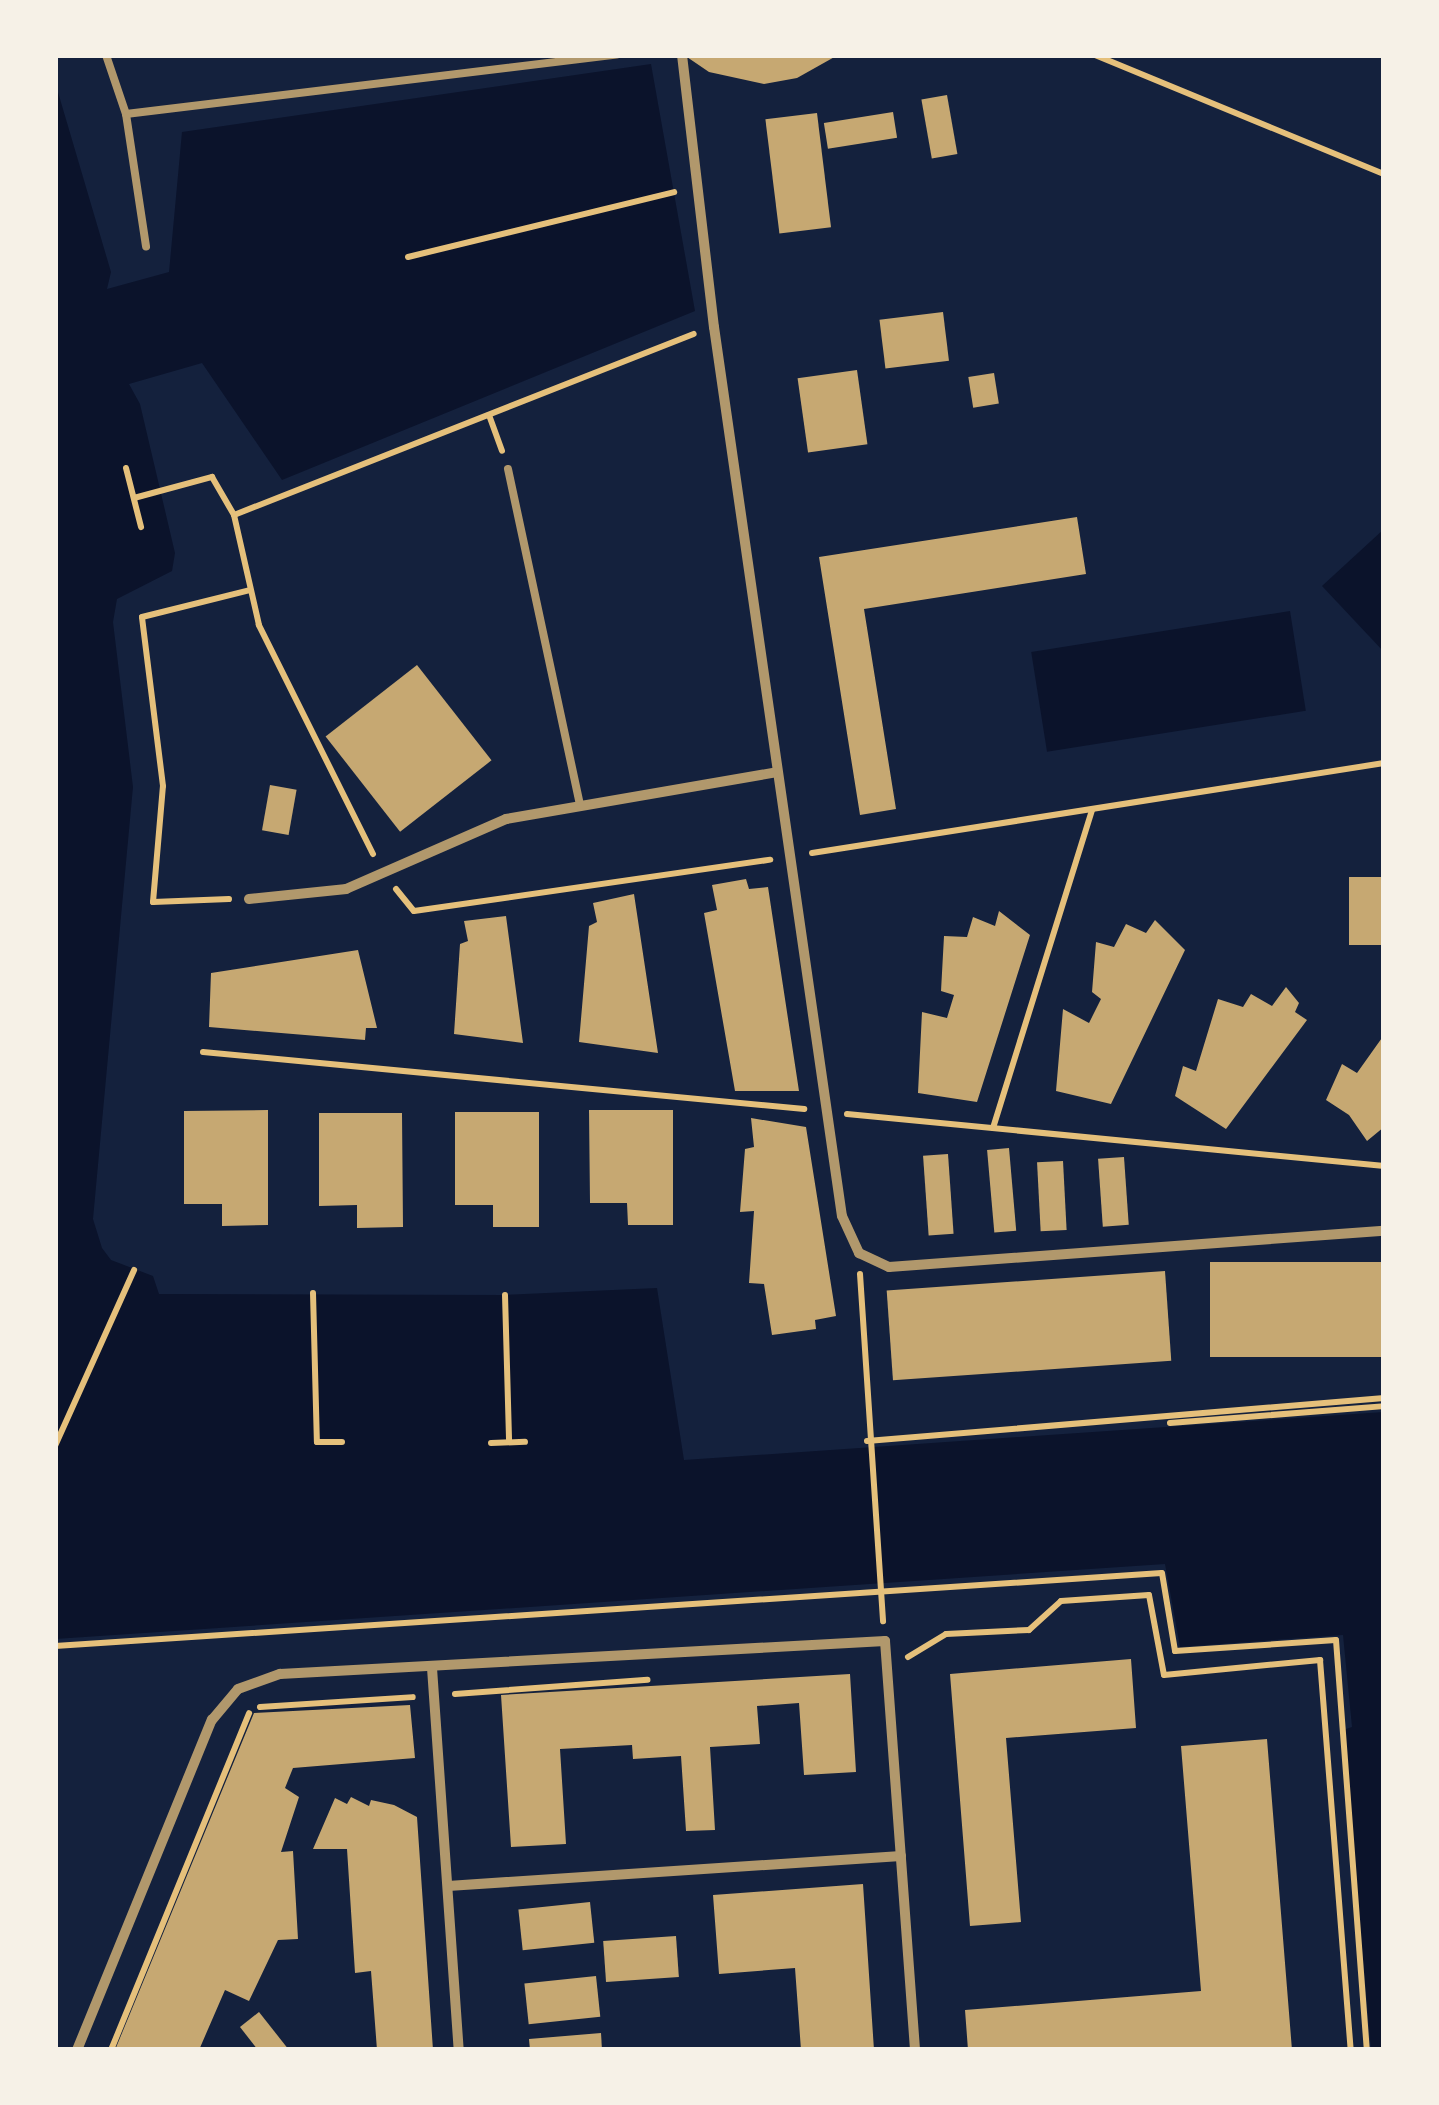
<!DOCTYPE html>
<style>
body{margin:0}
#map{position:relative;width:1439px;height:2105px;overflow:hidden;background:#14213d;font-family:Rubik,sans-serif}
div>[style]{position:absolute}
.water>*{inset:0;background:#0b132b;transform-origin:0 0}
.building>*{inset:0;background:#c6a872;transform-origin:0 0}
.path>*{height:6px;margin:-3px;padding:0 3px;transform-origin:3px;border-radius:3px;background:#e5c07b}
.service>*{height:8px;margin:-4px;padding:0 4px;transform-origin:4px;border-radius:4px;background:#b1986c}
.minor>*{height:10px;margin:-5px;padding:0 5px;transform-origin:5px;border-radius:5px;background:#b1986c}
span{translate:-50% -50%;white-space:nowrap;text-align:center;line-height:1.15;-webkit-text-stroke:10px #f6f1e7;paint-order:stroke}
.frame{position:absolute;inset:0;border:58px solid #f6f1e7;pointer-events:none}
</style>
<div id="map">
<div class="water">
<i style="clip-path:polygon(651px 64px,695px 311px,282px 480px,202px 363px,129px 384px,140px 404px,175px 553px,172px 571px,117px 599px,113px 622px,133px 787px,93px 1219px,102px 1248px,111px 1260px,153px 1276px,159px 1294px,505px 1295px,657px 1288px,684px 1460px,1384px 1412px,1384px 2050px,1371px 2050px,1343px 1730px,1352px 1727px,1343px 1635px,1180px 1647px,1165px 1564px,55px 1639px,55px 82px,111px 272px,107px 289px,169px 272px,182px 132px)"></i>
<i style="clip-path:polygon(1384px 529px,1384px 652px,1322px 586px)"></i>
<i style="left:1290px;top:611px;width:101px;height:262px;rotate:81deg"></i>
</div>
<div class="building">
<i style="clip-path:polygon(684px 55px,838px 55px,797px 78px,764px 84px,709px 72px)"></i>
<i style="left:947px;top:95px;width:60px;height:26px;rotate:80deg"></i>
<i style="left:893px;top:112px;width:26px;height:70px;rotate:81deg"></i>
<i style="left:817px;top:113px;width:115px;height:52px;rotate:83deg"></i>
<i style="left:943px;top:312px;width:49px;height:64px;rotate:83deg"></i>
<i style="left:857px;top:370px;width:75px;height:60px;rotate:82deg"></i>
<i style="left:994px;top:373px;width:31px;height:26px;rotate:81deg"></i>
<i style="clip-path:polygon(1077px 517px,1086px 574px,864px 609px,896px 809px,860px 815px,819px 557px)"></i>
<i style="left:417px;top:665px;width:121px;height:116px;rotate:52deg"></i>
<i style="left:270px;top:785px;width:27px;height:46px;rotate:10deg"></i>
<i style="left:1384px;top:877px;width:68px;height:35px;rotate:90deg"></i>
<i style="clip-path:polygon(746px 879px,749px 889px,768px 887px,799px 1091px,735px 1091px,704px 913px,717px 910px,712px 885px)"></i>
<i style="clip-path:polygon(634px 894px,658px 1053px,579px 1042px,589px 926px,597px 922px,593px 903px)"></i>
<i style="clip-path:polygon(999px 911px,1030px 935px,977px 1102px,918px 1093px,922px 1012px,947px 1018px,954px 995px,941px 991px,944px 936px,967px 937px,973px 917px,995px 926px)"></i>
<i style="clip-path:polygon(506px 916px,523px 1043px,454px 1034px,460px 944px,468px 941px,464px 921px)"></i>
<i style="clip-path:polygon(1155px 920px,1185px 950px,1111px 1104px,1056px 1091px,1063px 1009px,1089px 1023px,1101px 999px,1092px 992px,1096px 942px,1114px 947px,1126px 924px,1146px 933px)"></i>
<i style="clip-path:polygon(358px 950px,377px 1028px,366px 1028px,365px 1040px,209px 1027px,211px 973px)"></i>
<i style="clip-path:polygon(1286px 987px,1299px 1003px,1295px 1012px,1307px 1020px,1226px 1129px,1175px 1096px,1183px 1066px,1196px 1071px,1218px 999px,1243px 1007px,1251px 994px,1272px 1006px)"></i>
<i style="clip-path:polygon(1384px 1035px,1384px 1127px,1367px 1141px,1349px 1115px,1326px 1100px,1342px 1064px,1357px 1073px)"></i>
<i style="clip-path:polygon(268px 1110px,268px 1225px,222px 1226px,222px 1204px,184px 1204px,184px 1111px)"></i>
<i style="clip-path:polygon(589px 1110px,673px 1110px,673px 1225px,628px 1225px,627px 1203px,590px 1203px)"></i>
<i style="clip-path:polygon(455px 1112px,539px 1112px,539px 1227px,493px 1227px,493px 1205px,455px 1205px)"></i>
<i style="clip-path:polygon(319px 1113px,402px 1113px,403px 1227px,357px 1228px,357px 1205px,319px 1206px)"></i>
<i style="clip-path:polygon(751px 1118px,806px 1127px,836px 1316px,815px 1320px,816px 1329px,772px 1335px,764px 1284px,749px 1283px,754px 1211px,740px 1212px,745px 1149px,754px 1147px)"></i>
<i style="left:1009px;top:1148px;width:83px;height:22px;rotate:85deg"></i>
<i style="left:948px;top:1154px;width:80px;height:25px;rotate:86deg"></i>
<i style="left:1124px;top:1157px;width:68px;height:26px;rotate:86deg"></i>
<i style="left:1063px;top:1161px;width:69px;height:26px;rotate:87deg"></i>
<i style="left:1384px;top:1262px;width:95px;height:174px;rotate:90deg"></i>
<i style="left:1165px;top:1271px;width:90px;height:279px;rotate:86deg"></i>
<i style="clip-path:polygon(1131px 1659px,1136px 1728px,1006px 1738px,1021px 1922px,970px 1926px,950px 1674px)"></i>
<i style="clip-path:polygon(850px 1674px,856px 1772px,804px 1775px,799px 1703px,757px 1706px,760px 1744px,710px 1747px,715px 1830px,686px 1831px,681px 1756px,633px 1759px,632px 1745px,560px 1749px,566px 1844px,511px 1847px,501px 1695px)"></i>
<i style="clip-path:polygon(410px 1705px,415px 1758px,293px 1768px,285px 1788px,299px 1797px,281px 1852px,293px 1851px,298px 1939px,278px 1940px,249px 2001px,225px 1990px,199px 2050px,115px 2050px,254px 1713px)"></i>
<i style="clip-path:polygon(1267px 1739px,1292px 2050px,968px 2050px,965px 2010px,1201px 1991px,1181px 1746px)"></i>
<i style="clip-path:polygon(351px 1797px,369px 1806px,371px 1800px,394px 1805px,417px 1817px,433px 2050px,377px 2050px,371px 1971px,355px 1973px,347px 1849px,313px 1849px,335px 1798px,347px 1804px)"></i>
<i style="clip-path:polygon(863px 1884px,874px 2050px,801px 2050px,795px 1968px,719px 1974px,713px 1895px)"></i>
<i style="left:590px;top:1902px;width:41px;height:72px;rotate:84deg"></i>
<i style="left:676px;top:1936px;width:41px;height:73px;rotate:86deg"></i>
<i style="left:596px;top:1976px;width:41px;height:72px;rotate:84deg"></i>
<i style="clip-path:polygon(259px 2012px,289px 2050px,258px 2050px,240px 2027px)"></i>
<i style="clip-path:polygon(601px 2033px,602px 2050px,530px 2050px,529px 2039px)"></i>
</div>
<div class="path">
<i style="left:1095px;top:55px;width:313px;rotate:22.4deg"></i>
<i style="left:408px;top:257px;width:274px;rotate:-13.7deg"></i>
<i style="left:489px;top:415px;width:38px;rotate:70deg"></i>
<i style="left:126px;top:468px;width:61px;rotate:75.7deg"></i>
<i style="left:134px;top:498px;width:81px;rotate:-15.1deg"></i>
<i style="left:212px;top:477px;width:44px;rotate:59.9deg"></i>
<i style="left:812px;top:853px;width:579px;rotate:-8.94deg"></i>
<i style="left:373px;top:854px;width:256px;rotate:-116.5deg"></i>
<i style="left:259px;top:625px;width:113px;rotate:-102.8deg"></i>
<i style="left:234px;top:515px;width:494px;rotate:-21.5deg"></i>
<i style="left:396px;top:889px;width:28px;rotate:51deg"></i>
<i style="left:414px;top:911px;width:360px;rotate:-8.2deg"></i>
<i style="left:229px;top:899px;width:76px;rotate:177.7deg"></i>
<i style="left:153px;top:902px;width:116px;rotate:-85.1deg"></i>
<i style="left:163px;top:786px;width:170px;rotate:-97.1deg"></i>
<i style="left:142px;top:617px;width:111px;rotate:-14deg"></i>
<i style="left:203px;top:1052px;width:604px;rotate:5.42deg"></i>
<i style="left:847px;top:1114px;width:540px;rotate:5.53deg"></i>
<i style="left:993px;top:1128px;width:333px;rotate:-72.7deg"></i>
<i style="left:860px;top:1274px;width:348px;rotate:86.2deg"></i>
<i style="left:313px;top:1293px;width:149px;rotate:88.5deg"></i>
<i style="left:317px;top:1442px;width:25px"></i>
<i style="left:505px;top:1295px;width:147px;rotate:88.4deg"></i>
<i style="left:1170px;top:1423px;width:215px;rotate:-4.5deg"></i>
<i style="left:867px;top:1441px;width:519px;rotate:-4.75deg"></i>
<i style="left:491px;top:1443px;width:34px;rotate:-2deg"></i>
<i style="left:55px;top:1446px;width:193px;rotate:-65.8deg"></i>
<i style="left:55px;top:1646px;width:1109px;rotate:-3.77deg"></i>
<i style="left:1162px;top:1573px;width:79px;rotate:80.5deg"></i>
<i style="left:1175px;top:1651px;width:161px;rotate:-3.9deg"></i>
<i style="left:1336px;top:1640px;width:411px;rotate:85.7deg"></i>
<i style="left:908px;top:1657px;width:44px;rotate:-31.2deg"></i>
<i style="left:946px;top:1634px;width:83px;rotate:-2.8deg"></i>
<i style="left:1029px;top:1630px;width:43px;rotate:-42.2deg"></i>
<i style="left:1061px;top:1601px;width:88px;rotate:-3.9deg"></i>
<i style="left:1149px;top:1595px;width:81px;rotate:79.4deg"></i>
<i style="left:1164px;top:1675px;width:157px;rotate:-5.5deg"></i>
<i style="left:1320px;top:1660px;width:391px;rotate:85.5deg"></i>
<i style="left:455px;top:1694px;width:193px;rotate:-4.2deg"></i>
<i style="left:260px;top:1707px;width:153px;rotate:-3.7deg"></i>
<i style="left:111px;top:2050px;width:364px;rotate:-67.7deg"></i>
</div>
<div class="service">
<i style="left:106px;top:55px;width:62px;rotate:71.3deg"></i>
<i style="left:126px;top:114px;width:494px;rotate:-6.9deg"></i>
<i style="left:126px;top:114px;width:134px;rotate:81.4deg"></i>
<i style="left:508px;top:469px;width:344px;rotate:77.9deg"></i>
</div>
<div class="minor">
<i style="left:682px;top:55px;width:274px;rotate:83.3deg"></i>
<i style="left:714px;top:327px;width:898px;rotate:81.81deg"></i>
<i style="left:842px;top:1216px;width:41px;rotate:65.3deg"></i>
<i style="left:859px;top:1253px;width:33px;rotate:25deg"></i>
<i style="left:889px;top:1267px;width:496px;rotate:-4.2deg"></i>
<i style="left:249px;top:899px;width:98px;rotate:-5.9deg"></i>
<i style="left:346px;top:889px;width:175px;rotate:-23.6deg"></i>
<i style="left:506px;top:819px;width:275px;rotate:-9.8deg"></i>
<i style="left:432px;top:1668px;width:383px;rotate:86deg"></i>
<i style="left:448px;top:1886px;width:454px;rotate:-3.8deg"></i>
<i style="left:77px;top:2050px;width:357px;rotate:-67.8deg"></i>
<i style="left:212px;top:1720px;width:40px;rotate:-50deg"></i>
<i style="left:238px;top:1689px;width:45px;rotate:-19.7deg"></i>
<i style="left:280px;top:1674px;width:606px;rotate:-3.12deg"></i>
<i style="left:885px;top:1641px;width:410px;rotate:85.8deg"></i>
</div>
<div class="frame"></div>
</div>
